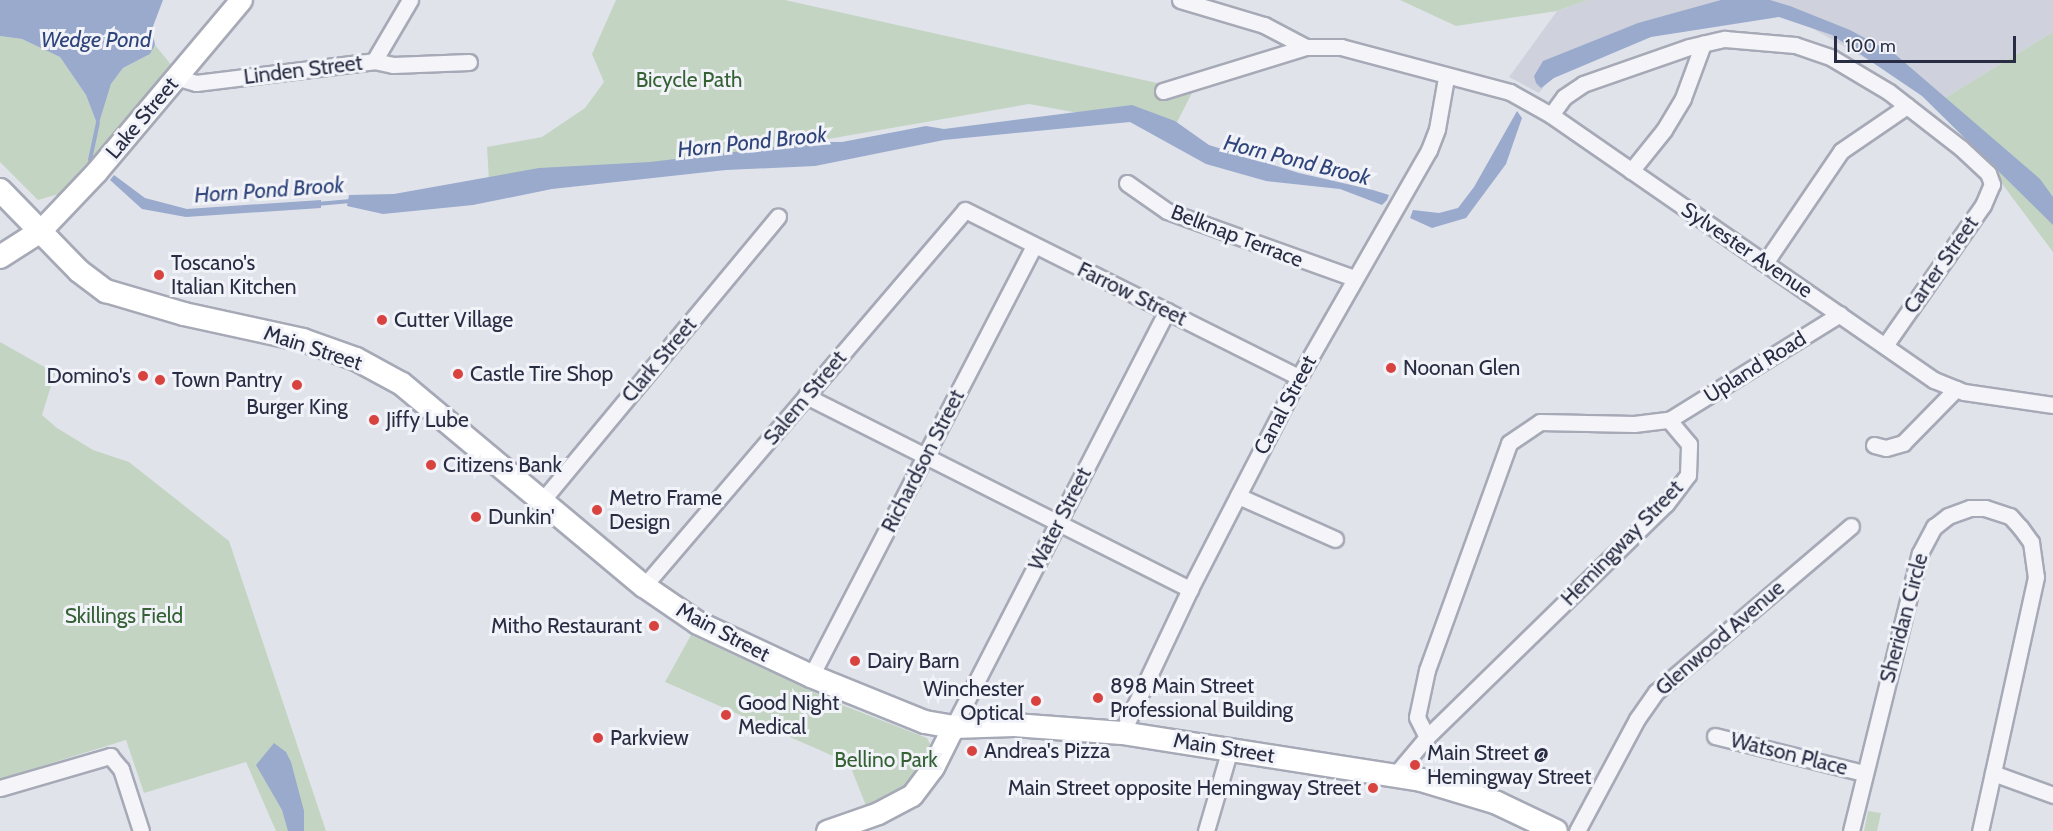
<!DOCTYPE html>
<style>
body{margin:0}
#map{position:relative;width:2053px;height:831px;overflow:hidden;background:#e1e3eb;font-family:Cabin,sans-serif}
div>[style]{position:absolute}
.built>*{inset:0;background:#cfd2dd}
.green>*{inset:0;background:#c3d5c2}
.water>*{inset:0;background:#9aaacd}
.stream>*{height:4px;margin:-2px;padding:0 2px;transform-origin:2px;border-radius:2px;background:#9aaacd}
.roads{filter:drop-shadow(2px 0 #a6a9b6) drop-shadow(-2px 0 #a6a9b6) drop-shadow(0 2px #a6a9b6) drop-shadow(0 -2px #a6a9b6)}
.street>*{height:15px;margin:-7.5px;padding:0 7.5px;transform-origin:7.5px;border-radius:7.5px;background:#f5f5f9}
.secondary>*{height:21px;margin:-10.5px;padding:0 10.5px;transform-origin:10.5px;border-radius:10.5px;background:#fff}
.primary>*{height:22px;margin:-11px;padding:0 11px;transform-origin:11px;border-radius:11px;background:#fff}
.dots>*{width:16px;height:16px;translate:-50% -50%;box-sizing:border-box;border:3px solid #f1f3f8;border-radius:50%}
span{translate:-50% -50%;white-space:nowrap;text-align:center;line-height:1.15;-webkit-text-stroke:6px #f1f3f8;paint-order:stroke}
.street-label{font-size:21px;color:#282d44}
.park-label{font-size:21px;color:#356135}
.poi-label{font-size:21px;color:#282d44}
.left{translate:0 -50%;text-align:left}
.right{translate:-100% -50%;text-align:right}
.water-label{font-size:22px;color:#2f447b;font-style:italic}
.scale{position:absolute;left:1834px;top:36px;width:182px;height:27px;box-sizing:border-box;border:3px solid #282d44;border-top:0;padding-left:8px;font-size:18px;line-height:21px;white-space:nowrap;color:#282d44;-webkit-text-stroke:4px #f1f3f8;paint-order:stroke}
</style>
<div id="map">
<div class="built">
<i style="clip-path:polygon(1588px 0,2053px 0,2053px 32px,1940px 101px,1780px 10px,1690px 18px,1561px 66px,1539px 93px,1509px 77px,1557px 11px)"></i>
</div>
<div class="green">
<i style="clip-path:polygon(616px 0,785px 0,1193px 91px,1173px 130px,1029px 104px,490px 198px,487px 147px,542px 137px,585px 108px,604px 82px,592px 54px)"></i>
<i style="clip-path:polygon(1400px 0,1588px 0,1557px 11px,1456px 26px)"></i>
<i style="clip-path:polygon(2053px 32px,2053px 252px,1940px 101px)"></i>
<i style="clip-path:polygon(0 36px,22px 39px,60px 57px,86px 95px,98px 125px,111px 84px,123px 68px,150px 54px,155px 45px,173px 67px,59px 194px,38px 200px,0 162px)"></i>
<i style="clip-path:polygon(0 342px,55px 373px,42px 415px,57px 428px,93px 450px,129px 462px,229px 541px,326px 831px,276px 831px,246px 762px,144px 793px,126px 740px,0 779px)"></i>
<i style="clip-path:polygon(691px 635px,837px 703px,927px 738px,933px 750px,913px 785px,867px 808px,849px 763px,665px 682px)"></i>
<i style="clip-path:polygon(1868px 811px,1881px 813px,1877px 831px,1864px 831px)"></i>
</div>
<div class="water">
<i style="clip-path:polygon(0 0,163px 0,152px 29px,155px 45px,150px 54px,123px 68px,111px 84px,98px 126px,86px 95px,60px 57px,22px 39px,0 36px)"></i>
<i style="clip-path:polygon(1721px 0,1770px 0,1790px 6px,1850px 30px,1896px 55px,2040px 179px,2053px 197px,2053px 225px,1922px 96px,1832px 35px,1779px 17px,1651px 37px,1554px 78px,1541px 88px,1536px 83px,1534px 76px,1543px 61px,1638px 23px)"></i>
<i style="clip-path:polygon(1132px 105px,1175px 121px,1209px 145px,1299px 173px,1373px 190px,1389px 195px,1387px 200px,1382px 205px,1340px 189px,1266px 181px,1206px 164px,1130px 122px,944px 140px,815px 166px,726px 170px,552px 189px,473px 205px,383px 214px,347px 206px,349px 195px,394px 194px,539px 168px,650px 162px,816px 142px,842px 142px,926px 126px,944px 129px)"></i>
<i style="clip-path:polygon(1517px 111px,1522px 118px,1506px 164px,1466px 218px,1432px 228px,1410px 218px,1413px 210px,1439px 213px,1458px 208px,1474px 187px)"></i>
<i style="clip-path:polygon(114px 175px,145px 198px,187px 209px,321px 200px,321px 208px,186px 217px,142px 209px,110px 180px)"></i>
<i style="clip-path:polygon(274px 743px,286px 752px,291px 762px,304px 811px,304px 831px,288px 831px,282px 810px,256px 765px)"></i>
</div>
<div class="stream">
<i style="left:90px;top:160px;width:38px;rotate:-78deg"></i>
<i style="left:317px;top:204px;width:34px;rotate:-5deg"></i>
</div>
<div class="roads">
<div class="street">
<i style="left:1180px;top:0;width:88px;rotate:16.6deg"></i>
<i style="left:1264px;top:25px;width:47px;rotate:27.6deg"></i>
<i style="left:1306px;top:47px;width:35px"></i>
<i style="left:1341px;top:47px;width:175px;rotate:14.9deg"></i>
<i style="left:1510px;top:92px;width:47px;rotate:29.3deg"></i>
<i style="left:1551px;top:115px;width:466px;rotate:34.7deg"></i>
<i style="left:1934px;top:380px;width:32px;rotate:22deg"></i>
<i style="left:1964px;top:392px;width:90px;rotate:8.3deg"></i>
<i style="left:374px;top:61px;width:71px;rotate:-59.5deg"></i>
<i style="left:175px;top:77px;width:22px;rotate:16deg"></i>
<i style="left:196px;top:83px;width:179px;rotate:-7deg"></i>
<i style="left:374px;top:61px;width:19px;rotate:12deg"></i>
<i style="left:393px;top:65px;width:76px;rotate:-2.3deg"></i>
<i style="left:1163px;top:91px;width:150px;rotate:-17.1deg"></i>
<i style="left:1551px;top:115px;width:22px;rotate:-54deg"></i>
<i style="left:1564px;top:97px;width:23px;rotate:-34deg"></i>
<i style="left:1583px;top:84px;width:112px;rotate:-19.2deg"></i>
<i style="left:1689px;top:47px;width:37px;rotate:-13deg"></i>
<i style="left:1725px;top:39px;width:70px;rotate:4.9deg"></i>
<i style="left:1795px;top:45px;width:39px;rotate:19deg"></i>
<i style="left:1832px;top:58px;width:66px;rotate:30.8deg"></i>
<i style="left:1889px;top:92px;width:91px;rotate:37.9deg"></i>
<i style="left:1961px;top:148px;width:37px;rotate:43deg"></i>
<i style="left:1988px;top:173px;width:12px;rotate:70deg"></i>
<i style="left:1992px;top:184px;width:23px;rotate:113deg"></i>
<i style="left:1983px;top:205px;width:169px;rotate:124.9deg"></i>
<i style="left:1631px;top:171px;width:53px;rotate:-51.2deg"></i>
<i style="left:1664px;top:130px;width:37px;rotate:-59deg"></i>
<i style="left:1683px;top:98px;width:58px;rotate:-69.7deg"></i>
<i style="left:1127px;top:183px;width:49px;rotate:35deg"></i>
<i style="left:1167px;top:211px;width:199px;rotate:19.7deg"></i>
<i style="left:1765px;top:263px;width:135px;rotate:-55.8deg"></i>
<i style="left:1841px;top:151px;width:80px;rotate:-34.3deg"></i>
<i style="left:806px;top:396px;width:430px;rotate:26.7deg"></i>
<i style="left:1874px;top:445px;width:12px;rotate:14deg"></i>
<i style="left:1886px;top:448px;width:18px;rotate:-16deg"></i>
<i style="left:1903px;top:443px;width:76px;rotate:-45.5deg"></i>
<i style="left:1238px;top:496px;width:106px;rotate:23.9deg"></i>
<i style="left:541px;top:502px;width:371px;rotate:-50.3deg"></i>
<i style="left:644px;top:586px;width:494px;rotate:-49.5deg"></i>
<i style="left:965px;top:210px;width:373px;rotate:26.6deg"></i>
<i style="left:811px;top:676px;width:485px;rotate:-62.6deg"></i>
<i style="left:953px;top:727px;width:468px;rotate:-62.8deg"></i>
<i style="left:1122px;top:733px;width:159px;rotate:-64.7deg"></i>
<i style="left:1190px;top:589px;width:238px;rotate:-62.8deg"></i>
<i style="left:1299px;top:377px;width:262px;rotate:-60.2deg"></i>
<i style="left:1429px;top:150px;width:22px;rotate:-69deg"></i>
<i style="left:1437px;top:129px;width:52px;rotate:-80deg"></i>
<i style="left:1715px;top:736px;width:153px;rotate:14deg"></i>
<i style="left:1427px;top:737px;width:22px;rotate:-117deg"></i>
<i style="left:1417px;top:717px;width:48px;rotate:-78deg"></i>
<i style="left:1427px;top:670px;width:241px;rotate:-70.1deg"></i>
<i style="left:1509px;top:443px;width:37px;rotate:-34deg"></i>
<i style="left:1540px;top:422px;width:94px;rotate:1.2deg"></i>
<i style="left:1634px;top:424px;width:35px;rotate:-7deg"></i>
<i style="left:1669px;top:420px;width:201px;rotate:-31.8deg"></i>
<i style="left:1993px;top:773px;width:64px;rotate:20.1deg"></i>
<i style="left:1395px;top:775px;width:50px;rotate:-49.9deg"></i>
<i style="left:1427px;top:737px;width:334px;rotate:-44.3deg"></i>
<i style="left:1666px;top:504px;width:36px;rotate:-53deg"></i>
<i style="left:1688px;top:475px;width:31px;rotate:-88deg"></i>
<i style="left:1689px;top:444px;width:31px;rotate:-130deg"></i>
<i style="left:0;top:788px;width:115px;rotate:-16.2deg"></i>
<i style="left:110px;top:756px;width:17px;rotate:50deg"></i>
<i style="left:121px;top:769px;width:65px;rotate:72.1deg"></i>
<i style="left:1206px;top:831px;width:85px;rotate:-73.7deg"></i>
<i style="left:1577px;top:831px;width:127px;rotate:-61.8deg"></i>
<i style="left:1637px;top:719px;width:33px;rotate:-55deg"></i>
<i style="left:1656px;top:692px;width:256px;rotate:-40.4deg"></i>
<i style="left:1851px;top:831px;width:286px;rotate:-76.1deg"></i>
<i style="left:1920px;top:553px;width:30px;rotate:-62deg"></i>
<i style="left:1934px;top:527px;width:18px;rotate:-38deg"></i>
<i style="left:1948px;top:516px;width:23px;rotate:-20deg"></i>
<i style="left:1970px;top:508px;width:15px"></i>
<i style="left:1985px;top:508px;width:26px;rotate:18deg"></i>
<i style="left:2010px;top:516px;width:15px;rotate:48deg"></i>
<i style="left:2020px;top:527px;width:19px;rotate:54deg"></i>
<i style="left:2031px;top:542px;width:35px;rotate:82deg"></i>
<i style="left:2036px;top:577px;width:260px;rotate:102.4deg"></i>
</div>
<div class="secondary">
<i style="left:39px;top:232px;width:83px;rotate:-46.5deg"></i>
<i style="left:96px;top:172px;width:225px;rotate:-49.9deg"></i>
<i style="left:827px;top:831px;width:54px;rotate:-19.4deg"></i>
<i style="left:878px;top:813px;width:38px;rotate:-28deg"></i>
<i style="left:912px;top:795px;width:35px;rotate:-53deg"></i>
<i style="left:933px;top:767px;width:45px;rotate:-63.4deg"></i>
</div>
<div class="primary">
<i style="left:0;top:190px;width:113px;rotate:45.7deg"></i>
<i style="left:79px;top:271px;width:34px;rotate:37deg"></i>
<i style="left:106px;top:291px;width:81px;rotate:16.4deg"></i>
<i style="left:184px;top:314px;width:122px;rotate:12.3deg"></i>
<i style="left:303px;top:340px;width:56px;rotate:19.7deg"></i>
<i style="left:356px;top:359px;width:52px;rotate:28.5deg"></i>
<i style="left:402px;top:384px;width:315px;rotate:39.9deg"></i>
<i style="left:644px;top:586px;width:65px;rotate:34.4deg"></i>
<i style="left:698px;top:623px;width:125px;rotate:25.1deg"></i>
<i style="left:811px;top:676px;width:123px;rotate:22deg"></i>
<i style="left:925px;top:722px;width:28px;rotate:10deg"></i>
<i style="left:953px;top:727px;width:61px;rotate:-1.9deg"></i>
<i style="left:1014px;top:725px;width:108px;rotate:4.2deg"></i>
<i style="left:1122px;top:733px;width:303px;rotate:8.9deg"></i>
<i style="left:1421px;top:780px;width:79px;rotate:16.8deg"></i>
<i style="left:1497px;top:803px;width:65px;rotate:25.4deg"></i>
<i style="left:0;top:257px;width:46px;rotate:-32.7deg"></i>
</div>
</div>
<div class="dots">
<i style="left:159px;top:275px;background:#d8433f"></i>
<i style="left:382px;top:320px;background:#d8433f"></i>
<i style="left:1391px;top:368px;background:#d8433f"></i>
<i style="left:458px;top:374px;background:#d8433f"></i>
<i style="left:143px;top:376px;background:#d8433f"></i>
<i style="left:160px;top:380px;background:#d8433f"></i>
<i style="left:297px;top:385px;background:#d8433f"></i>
<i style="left:374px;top:420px;background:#d8433f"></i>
<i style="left:431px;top:465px;background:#d8433f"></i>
<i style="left:597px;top:510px;background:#d8433f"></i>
<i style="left:476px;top:517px;background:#d8433f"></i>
<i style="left:654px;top:626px;background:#d8433f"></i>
<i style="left:855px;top:661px;background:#d8433f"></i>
<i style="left:1098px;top:698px;background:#d8433f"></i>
<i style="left:1036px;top:701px;background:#d8433f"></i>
<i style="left:726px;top:715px;background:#d8433f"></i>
<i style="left:598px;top:738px;background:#d8433f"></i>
<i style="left:972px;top:751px;background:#d8433f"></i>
<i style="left:1415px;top:765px;background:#d8433f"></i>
<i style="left:1373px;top:788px;background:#d8433f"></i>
</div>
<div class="street-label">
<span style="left:303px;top:70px;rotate:-7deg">Linden Street</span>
<span style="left:142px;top:118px;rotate:-50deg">Lake Street</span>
<span style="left:1237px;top:236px;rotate:21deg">Belknap Terrace</span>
<span style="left:1747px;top:250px;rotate:34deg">Sylvester Avenue</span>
<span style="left:1941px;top:265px;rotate:-55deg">Carter Street</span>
<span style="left:1132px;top:294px;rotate:26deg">Farrow Street</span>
<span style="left:313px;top:348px;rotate:18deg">Main Street</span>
<span style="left:659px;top:360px;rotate:-50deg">Clark Street</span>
<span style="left:1755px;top:367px;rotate:-32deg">Upland Road</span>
<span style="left:805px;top:398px;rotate:-50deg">Salem Street</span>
<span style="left:1285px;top:405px;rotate:-62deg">Canal Street</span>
<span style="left:923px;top:461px;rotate:-63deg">Richardson Street</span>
<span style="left:1060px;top:519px;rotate:-63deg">Water Street</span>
<span style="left:1622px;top:543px;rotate:-46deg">Hemingway Street</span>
<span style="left:1904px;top:618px;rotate:-75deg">Sheridan Circle</span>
<span style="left:723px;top:632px;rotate:28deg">Main Street</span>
<span style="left:1720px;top:638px;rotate:-41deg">Glenwood Avenue</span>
<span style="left:1224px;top:748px;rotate:9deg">Main Street</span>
<span style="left:1789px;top:754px;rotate:14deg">Watson Place</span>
</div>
<div class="park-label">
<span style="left:689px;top:80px">Bicycle Path</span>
<span style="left:124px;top:616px">Skillings Field</span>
<span style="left:886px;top:760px">Bellino Park</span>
</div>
<div class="poi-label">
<span class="left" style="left:171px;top:275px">Toscano's<br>Italian Kitchen</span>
<span class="left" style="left:394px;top:320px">Cutter Village</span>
<span class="left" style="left:1403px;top:368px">Noonan Glen</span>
<span class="left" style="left:470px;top:374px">Castle Tire Shop</span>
<span class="right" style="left:131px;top:376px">Domino's</span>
<span class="left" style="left:172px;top:380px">Town Pantry</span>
<span style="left:297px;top:407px">Burger King</span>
<span class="left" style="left:386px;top:420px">Jiffy Lube</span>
<span class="left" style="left:443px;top:465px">Citizens Bank</span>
<span class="left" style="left:609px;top:510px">Metro Frame<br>Design</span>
<span class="left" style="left:488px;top:517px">Dunkin'</span>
<span class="right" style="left:642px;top:626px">Mitho Restaurant</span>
<span class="left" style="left:867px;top:661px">Dairy Barn</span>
<span class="left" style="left:1110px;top:698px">898 Main Street<br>Professional Building</span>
<span class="right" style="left:1024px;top:701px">Winchester<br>Optical</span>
<span class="left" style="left:738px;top:715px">Good Night<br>Medical</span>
<span class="left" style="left:610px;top:738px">Parkview</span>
<span class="left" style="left:984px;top:751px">Andrea's Pizza</span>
<span class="left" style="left:1427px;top:765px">Main Street @<br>Hemingway Street</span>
<span class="right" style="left:1361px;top:788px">Main Street opposite Hemingway Street</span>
</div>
<div class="water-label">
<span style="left:96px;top:40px">Wedge Pond</span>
<span style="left:752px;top:142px;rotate:-6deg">Horn Pond Brook</span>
<span style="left:1297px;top:160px;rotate:14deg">Horn Pond Brook</span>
<span style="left:269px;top:190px;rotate:-4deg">Horn Pond Brook</span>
</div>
<div class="scale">100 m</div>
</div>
